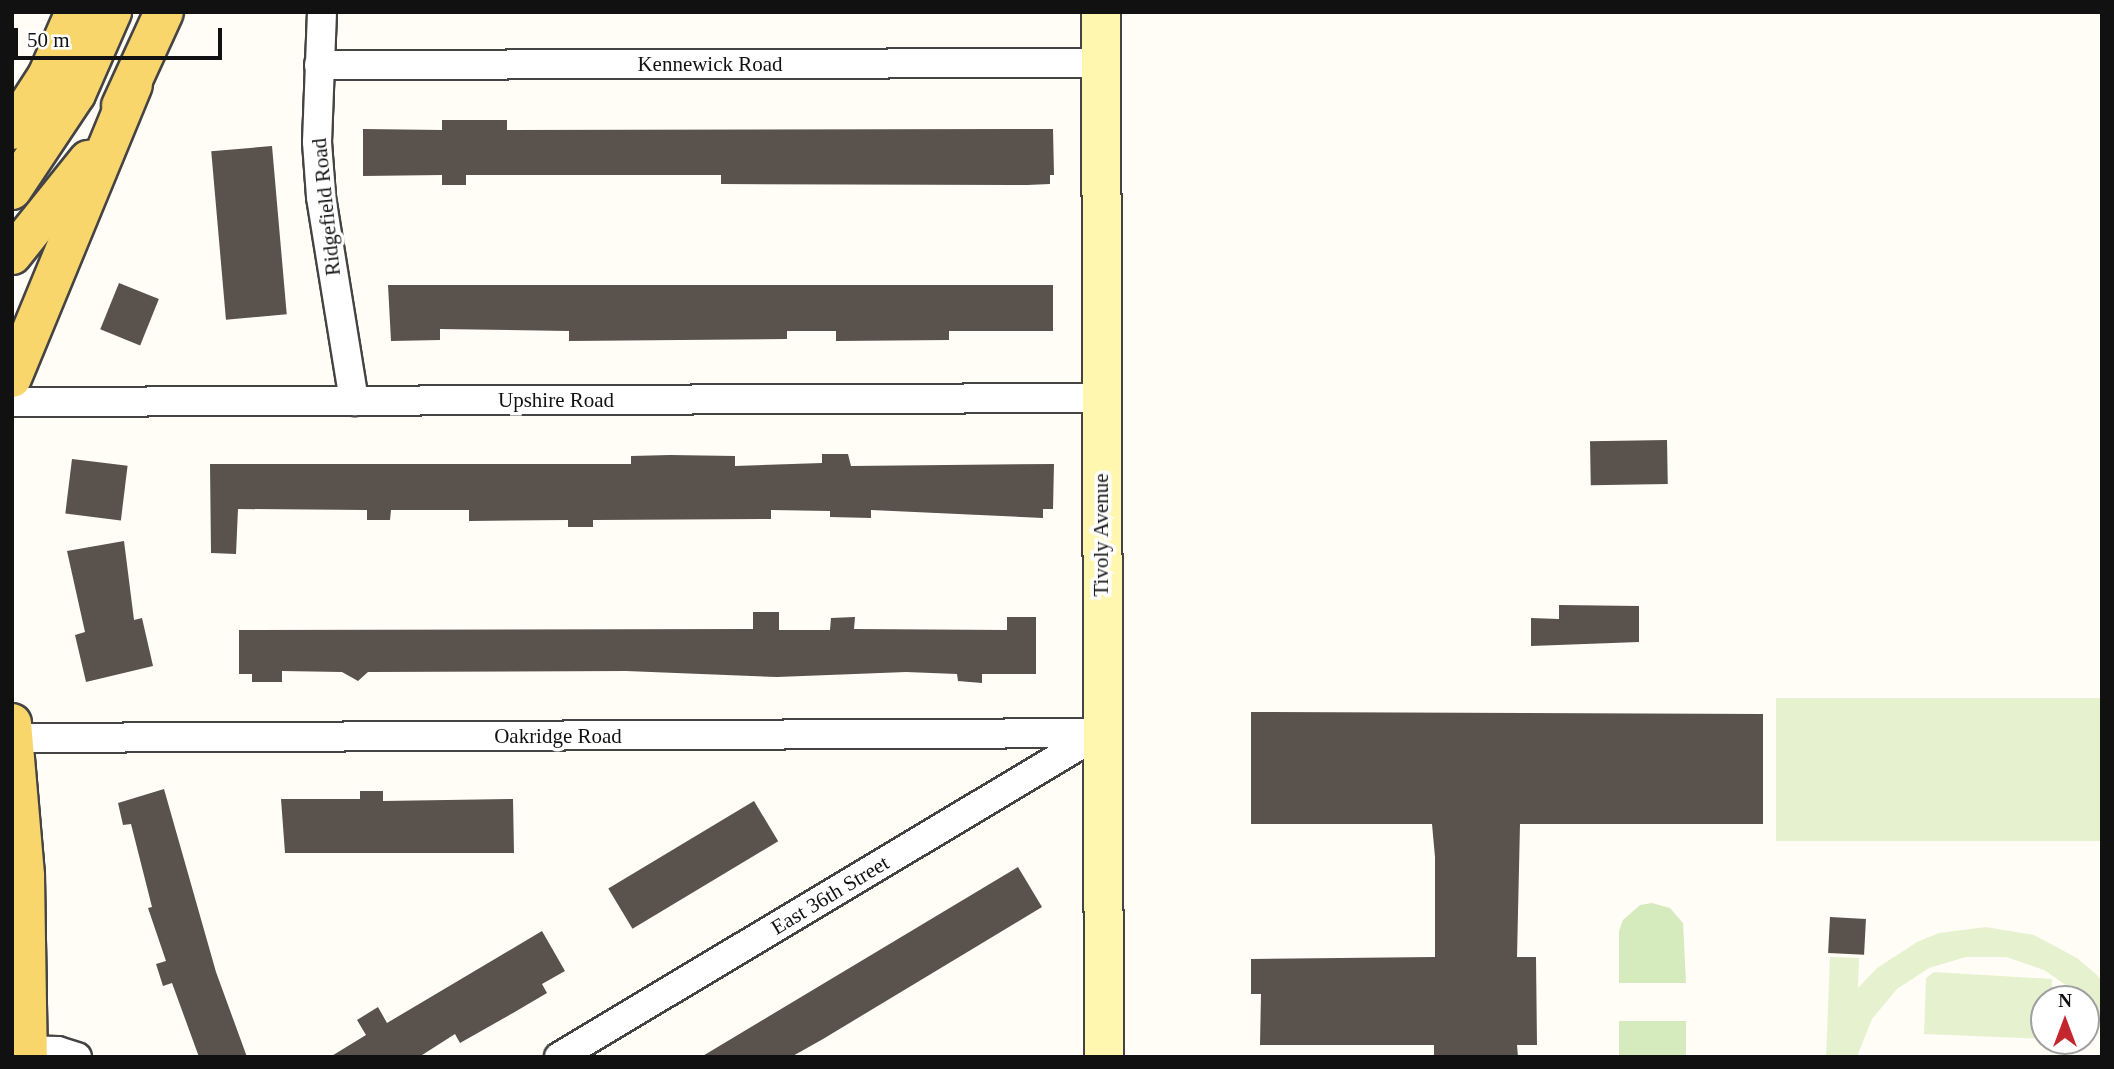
<!DOCTYPE html>
<style>
body{margin:0}
#map{position:relative;width:2114px;height:1069px;overflow:hidden;background:#fffdf5;font-family:Georgia,serif}
div>[style]{position:absolute}
.green>*{inset:0;background:#d5ebbd;transform-origin:0 0}
.pitch>*{inset:0;background:#e6f2cf;transform-origin:0 0}
.building>*{inset:0;background:#5a524d;transform-origin:0 0}
.roads{filter:drop-shadow(2px 0 #444) drop-shadow(-2px 0 #444) drop-shadow(0 2px #444) drop-shadow(0 -2px #444)}
.street>*{height:28px;margin:-14px;padding:0 14px;transform-origin:14px;border-radius:14px;background:#fff}
.secondary>*{height:38px;margin:-19px;padding:0 19px;transform-origin:19px;border-radius:19px;background:#fff6b0}
.primary>*{height:38px;margin:-19px;padding:0 19px;transform-origin:19px;border-radius:19px;background:#f9d66b}
span{translate:-50% -50%;white-space:nowrap;text-align:center;line-height:1.15;-webkit-text-stroke:7px #fff;paint-order:stroke}
.street-label{font-size:21px;color:#111}
.frame{position:absolute;inset:0;border:14px solid #111;pointer-events:none}
.north{position:absolute;left:2030px;top:985px;width:70px;height:70px;box-sizing:border-box;background:#fff;border:2px solid #a0a0a0;border-radius:50%;rotate:0deg;font-size:19px;font-weight:700;line-height:28px;text-align:center;color:#111}
.north::after{content:'';display:block;margin:auto;width:24px;height:32px;background:#c4262e;clip-path:polygon(50% 0,100% 100%,50% 72%,0 100%)}
.scale{position:absolute;left:14px;top:28px;width:208px;height:32px;box-sizing:border-box;border:4px solid #111;border-top:0;padding-left:9px;font-size:21px;line-height:24px;white-space:nowrap;color:#111;-webkit-text-stroke:5px #fff;paint-order:stroke}
</style>
<div id="map">
<div class="green">
<i style="clip-path:polygon(1652px 903px,1670px 908px,1683px 923px,1686px 983px,1619px 983px,1619px 931px,1623px 920px,1640px 905px)"></i>
<i style="left:1619px;top:1021px;width:67px;height:36px"></i>
</div>
<div class="pitch">
<i style="left:1776px;top:698px;width:326px;height:143px"></i>
<i style="clip-path:polygon(1986px 927px,2034px 935px,2077px 958px,2096px 974px,2102px 981px,2102px 1031px,2086px 999px,2044px 970px,2006px 957px,1966px 957px,1929px 968px,1897px 989px,1872px 1019px,1857px 1057px,1826px 1057px,1830px 957px,1859px 958px,1858px 988px,1877px 968px,1917px 942px,1939px 933px)"></i>
<i style="clip-path:polygon(1934px 972px,2052px 979px,2051px 999px,2044px 999px,2044px 1039px,1924px 1034px,1926px 978px)"></i>
</div>
<div class="building">
<i style="clip-path:polygon(442px 120px,507px 120px,507px 130px,1053px 129px,1054px 175px,1050px 175px,1050px 184px,1027px 185px,721px 184px,721px 175px,466px 175px,466px 185px,442px 185px,442px 175px,363px 176px,363px 129px,442px 130px)"></i>
<i style="left:272px;top:146px;width:169px;height:61px;rotate:85deg"></i>
<i style="left:119px;top:283px;width:43px;height:50px;rotate:22deg"></i>
<i style="clip-path:polygon(388px 285px,1053px 285px,1053px 331px,949px 331px,949px 340px,836px 341px,836px 331px,787px 331px,787px 339px,569px 341px,569px 331px,440px 329px,440px 340px,391px 341px)"></i>
<i style="left:1667px;top:440px;width:44px;height:77px;rotate:89deg"></i>
<i style="clip-path:polygon(822px 454px,848px 454px,851px 466px,1054px 464px,1053px 509px,1043px 509px,1043px 518px,871px 510px,871px 518px,830px 517px,830px 511px,771px 510px,771px 519px,593px 520px,593px 527px,568px 527px,568px 520px,469px 521px,469px 510px,391px 510px,390px 520px,367px 520px,367px 510px,238px 509px,236px 554px,211px 553px,210px 464px,631px 464px,631px 456px,670px 455px,735px 456px,735px 466px,822px 463px)"></i>
<i style="left:72px;top:459px;width:56px;height:55px;rotate:7deg"></i>
<i style="clip-path:polygon(124px 541px,134px 620px,142px 618px,153px 666px,86px 682px,75px 635px,85px 632px,67px 551px)"></i>
<i style="clip-path:polygon(1559px 605px,1639px 606px,1639px 642px,1531px 646px,1531px 618px,1559px 619px)"></i>
<i style="clip-path:polygon(753px 612px,779px 612px,779px 630px,830px 630px,831px 618px,855px 617px,854px 629px,1007px 630px,1007px 617px,1036px 617px,1036px 674px,982px 674px,982px 683px,958px 681px,957px 674px,906px 672px,777px 677px,626px 671px,368px 672px,358px 681px,342px 672px,282px 671px,282px 682px,252px 682px,252px 674px,239px 674px,239px 630px,753px 629px)"></i>
<i style="clip-path:polygon(1251px 712px,1763px 714px,1763px 824px,1520px 824px,1517px 957px,1536px 957px,1537px 1045px,1517px 1045px,1518px 1057px,1434px 1057px,1434px 1045px,1260px 1045px,1261px 994px,1251px 994px,1251px 959px,1435px 957px,1435px 857px,1432px 824px,1251px 824px)"></i>
<i style="clip-path:polygon(164px 789px,216px 972px,247px 1057px,199px 1057px,172px 983px,163px 986px,156px 964px,166px 961px,148px 908px,152px 907px,131px 824px,123px 825px,118px 803px)"></i>
<i style="clip-path:polygon(360px 791px,383px 791px,383px 801px,513px 799px,514px 853px,285px 853px,281px 799px,360px 799px)"></i>
<i style="left:754px;top:801px;width:47px;height:170px;rotate:59deg"></i>
<i style="clip-path:polygon(1018px 867px,1042px 907px,823px 1039px,791px 1057px,701px 1057px)"></i>
<i style="left:1830px;top:917px;width:36px;height:36px;rotate:3deg"></i>
<i style="clip-path:polygon(542px 931px,565px 971px,542px 984px,547px 993px,513px 1013px,460px 1043px,455px 1034px,419px 1057px,330px 1057px,366px 1035px,357px 1020px,378px 1007px,387px 1023px)"></i>
</div>
<div class="roads">
<div class="street">
<i style="left:322px;top:12px;width:130px;rotate:92.2deg"></i>
<i style="left:317px;top:142px;width:55px;rotate:85.8deg"></i>
<i style="left:321px;top:197px;width:207px;rotate:80.8deg"></i>
<i style="left:319px;top:65px;width:782px;rotate:-0.15deg"></i>
<i style="left:12px;top:402px;width:1089px;rotate:-0.21deg"></i>
<i style="left:15px;top:738px;width:1086px;rotate:-0.26deg"></i>
<i style="left:12px;top:1050px;width:46px;rotate:1.2deg"></i>
<i style="left:58px;top:1051px;width:20px;rotate:18deg"></i>
<i style="left:559px;top:1057px;width:628px;rotate:-30.93deg"></i>
</div>
<div class="secondary">
<i style="left:1101px;top:12px;width:1045px;rotate:89.84deg"></i>
</div>
<div class="primary">
<i style="left:121px;top:106px;width:103px;rotate:-65.4deg"></i>
<i style="left:12px;top:130px;width:64px;rotate:-57.1deg"></i>
<i style="left:47px;top:76px;width:70px;rotate:-66.4deg"></i>
<i style="left:12px;top:190px;width:115px;rotate:-56.3deg"></i>
<i style="left:76px;top:94px;width:90px;rotate:-66.3deg"></i>
<i style="left:12px;top:255px;width:122px;rotate:-51.3deg"></i>
<i style="left:12px;top:378px;width:317px;rotate:-67.6deg"></i>
<i style="left:12px;top:723px;width:154px;rotate:85.1deg"></i>
<i style="left:25px;top:876px;width:181px;rotate:89.1deg"></i>
</div>
</div>
<div class="street-label">
<span style="left:710px;top:64px">Kennewick Road</span>
<span style="left:326px;top:207px;rotate:-96deg">Ridgefield Road</span>
<span style="left:556px;top:400px">Upshire Road</span>
<span style="left:1101px;top:535px;rotate:-90deg">Tivoly Avenue</span>
<span style="left:558px;top:736px">Oakridge Road</span>
<span style="left:830px;top:895px;rotate:-31deg">East 36th Street</span>
</div>
<div class="frame"></div>
<div class="north">N</div>
<div class="scale">50 m</div>
</div>
